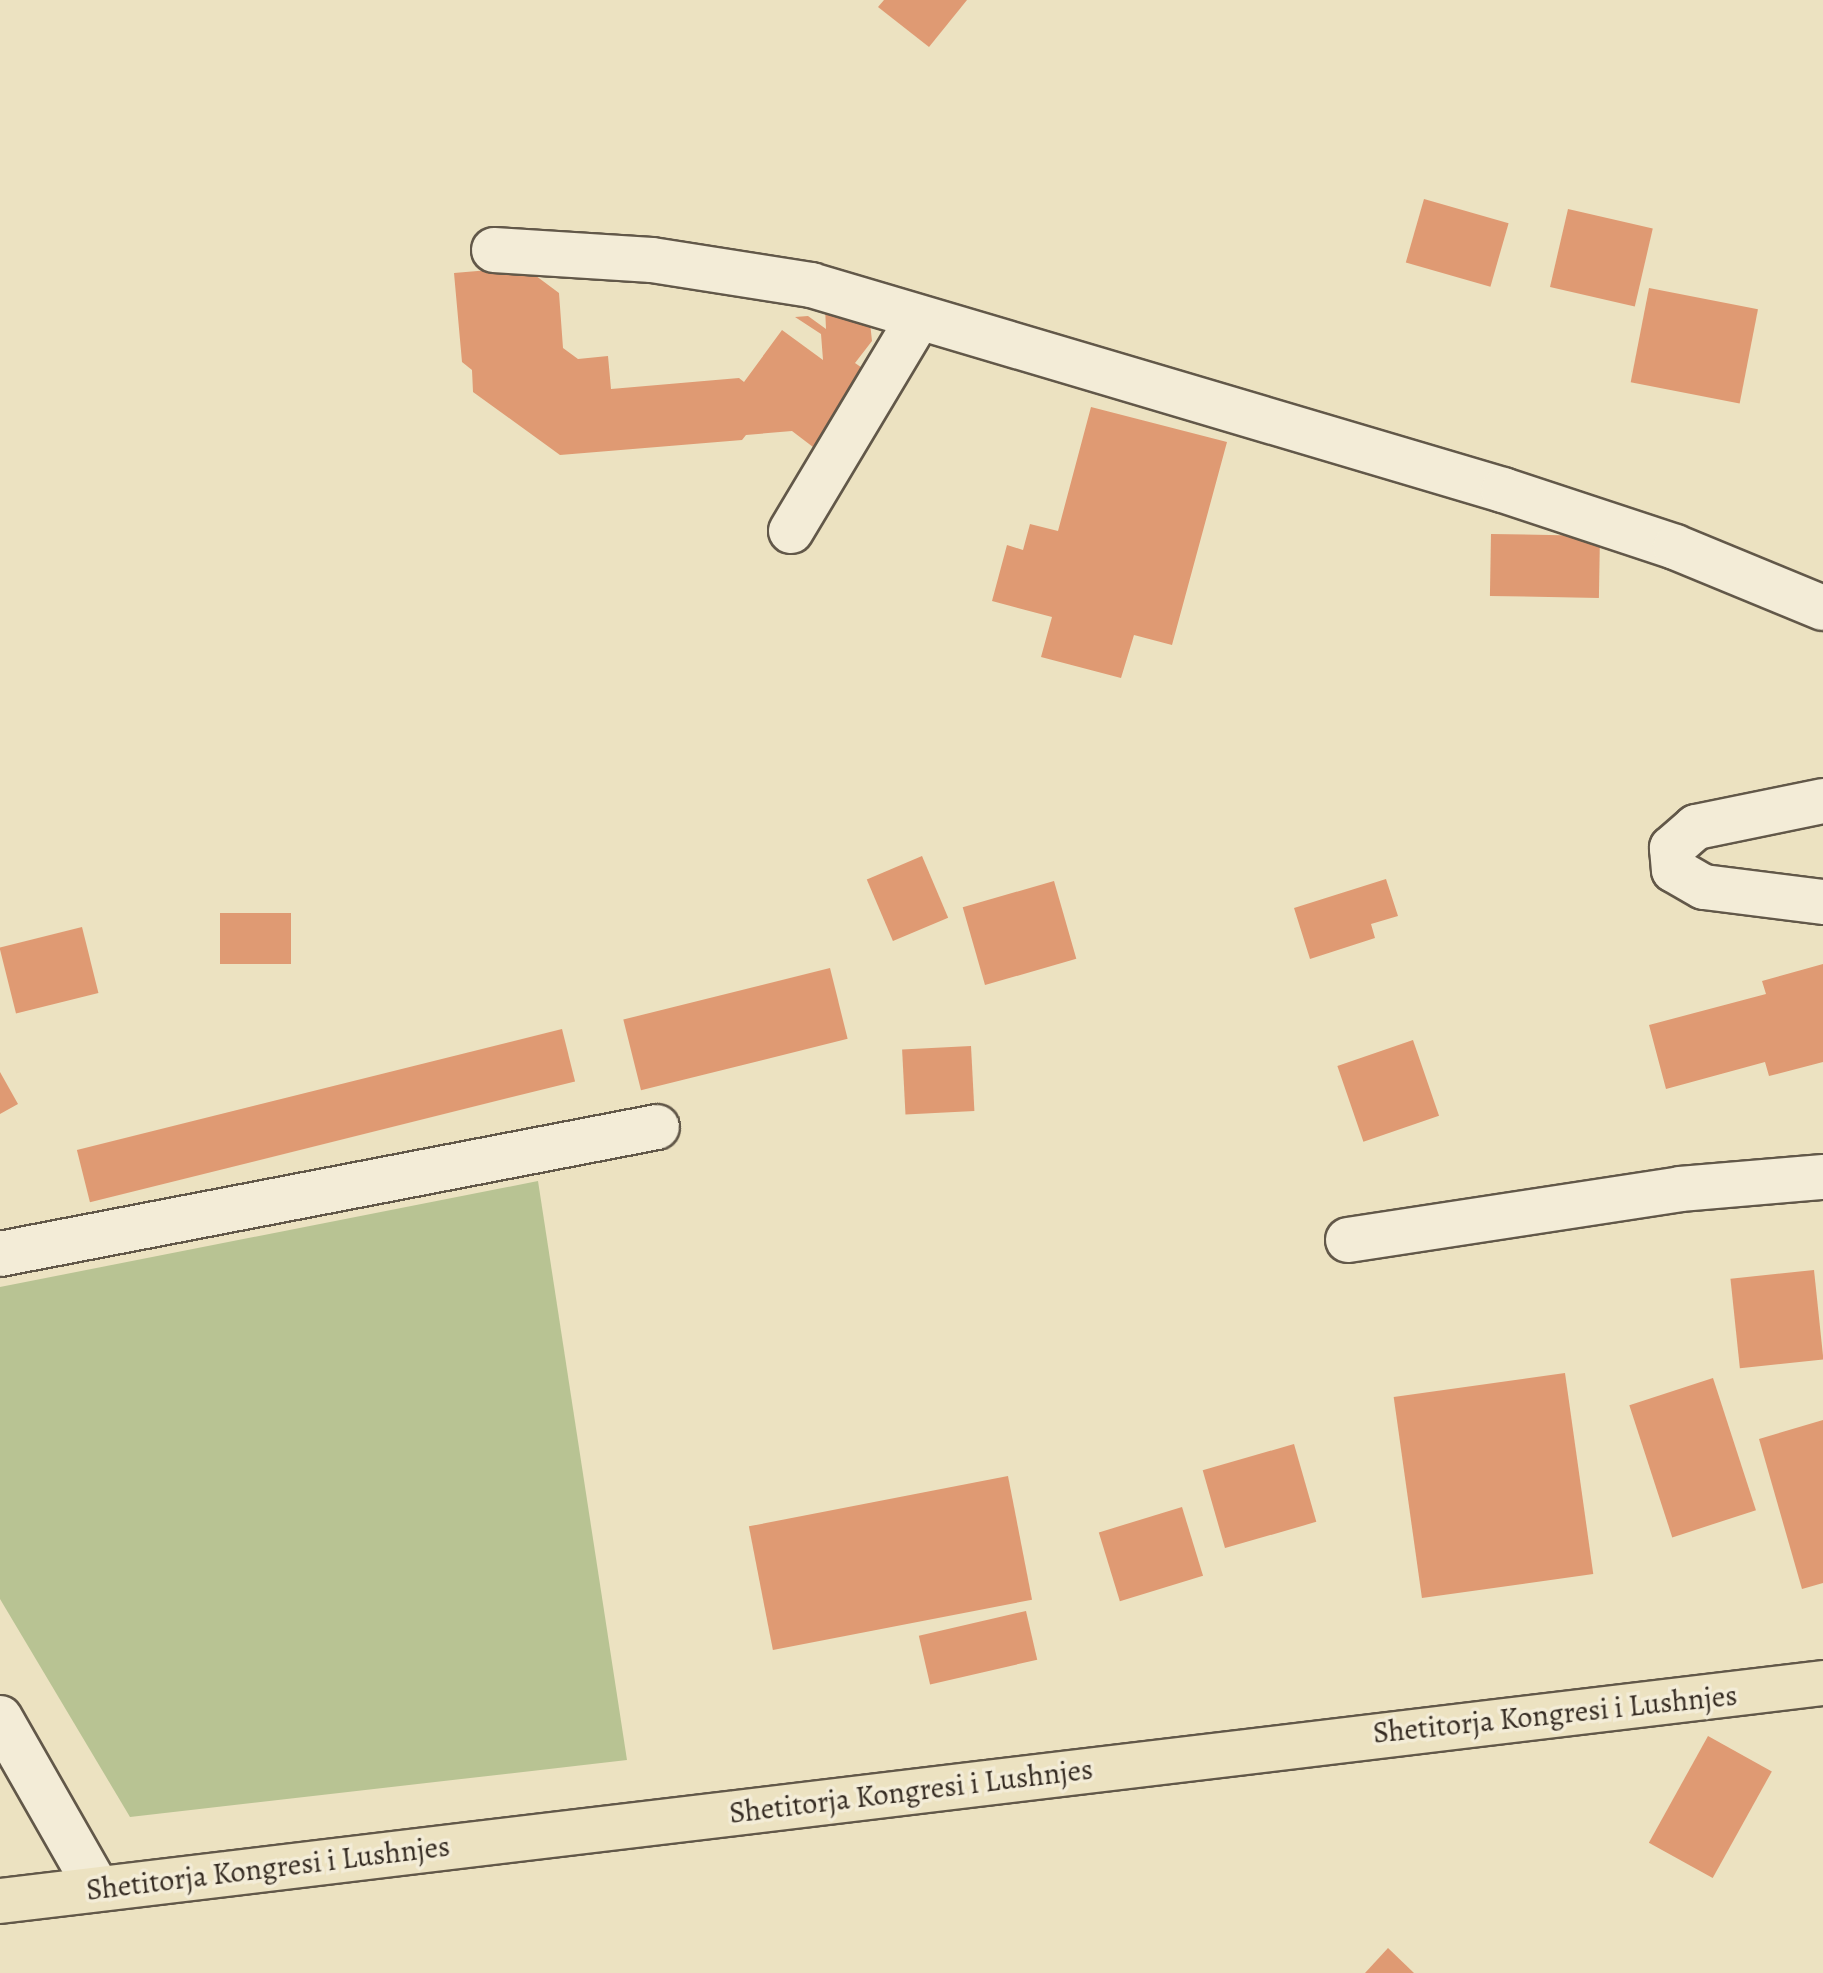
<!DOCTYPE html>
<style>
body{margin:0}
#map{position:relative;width:1823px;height:1973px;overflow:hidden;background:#ece2c1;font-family:Alegreya,serif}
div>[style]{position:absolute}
.green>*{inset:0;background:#b8c393}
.building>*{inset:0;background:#df9a73;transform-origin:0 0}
.roads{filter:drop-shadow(2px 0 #625849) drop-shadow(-2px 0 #625849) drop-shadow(0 2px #625849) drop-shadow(0 -2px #625849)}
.minor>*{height:44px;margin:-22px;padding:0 22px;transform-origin:22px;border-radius:22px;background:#f3ecd7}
.major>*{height:44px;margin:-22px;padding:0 22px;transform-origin:22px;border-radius:22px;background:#ece2c1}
span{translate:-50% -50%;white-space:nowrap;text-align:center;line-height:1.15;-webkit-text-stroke:7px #f3ecd7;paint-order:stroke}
.street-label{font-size:30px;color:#342a21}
</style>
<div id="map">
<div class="green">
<i style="clip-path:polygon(538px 1181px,627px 1760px,130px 1817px,0 1599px,0 1287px)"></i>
</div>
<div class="building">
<i style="clip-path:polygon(884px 0,967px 0,929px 47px,878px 7px)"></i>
<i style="left:1424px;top:199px;width:88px;height:66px;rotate:16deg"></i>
<i style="left:1568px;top:209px;width:87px;height:80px;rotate:13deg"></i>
<i style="clip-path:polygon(524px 267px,559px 293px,563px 348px,578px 359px,608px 356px,611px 389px,739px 378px,744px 382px,782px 330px,823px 360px,821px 334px,795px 317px,808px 316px,826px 329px,825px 307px,868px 304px,872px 341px,855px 363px,868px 372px,813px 447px,792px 431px,746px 435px,742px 440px,560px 455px,473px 392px,472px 370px,462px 362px,454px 273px)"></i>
<i style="left:1649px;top:288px;width:111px;height:96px;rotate:11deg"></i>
<i style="clip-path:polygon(1091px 407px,1227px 442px,1172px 645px,1134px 635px,1121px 678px,1041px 657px,1052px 617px,992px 601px,1007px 545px,1023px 550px,1030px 524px,1058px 531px)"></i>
<i style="left:1491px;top:534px;width:109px;height:62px;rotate:1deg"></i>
<i style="left:922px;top:856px;width:67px;height:60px;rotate:67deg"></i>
<i style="clip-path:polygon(1386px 879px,1398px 916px,1371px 924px,1375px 938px,1310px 959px,1294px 908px)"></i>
<i style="left:1054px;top:881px;width:81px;height:95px;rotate:74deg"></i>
<i style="left:220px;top:913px;width:71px;height:51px"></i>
<i style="left:82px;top:927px;width:68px;height:85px;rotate:76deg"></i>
<i style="clip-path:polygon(1823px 964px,1823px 1062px,1769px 1076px,1765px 1062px,1666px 1089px,1649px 1025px,1766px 994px,1762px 981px)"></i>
<i style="left:830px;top:968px;width:73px;height:213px;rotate:76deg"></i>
<i style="left:562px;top:1029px;width:54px;height:500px;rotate:76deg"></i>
<i style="left:1413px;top:1040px;width:80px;height:80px;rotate:71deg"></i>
<i style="left:971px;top:1046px;width:65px;height:69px;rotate:87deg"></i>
<i style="clip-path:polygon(0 1072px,18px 1104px,0 1114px)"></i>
<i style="left:1814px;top:1270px;width:90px;height:84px;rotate:84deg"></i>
<i style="left:1565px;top:1373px;width:203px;height:173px;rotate:82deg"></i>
<i style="left:1713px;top:1378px;width:139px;height:88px;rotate:72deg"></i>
<i style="clip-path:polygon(1823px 1420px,1823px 1583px,1802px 1589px,1759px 1439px)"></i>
<i style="left:1294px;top:1444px;width:81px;height:95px;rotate:74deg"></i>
<i style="left:1008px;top:1476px;width:126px;height:264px;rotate:79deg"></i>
<i style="left:1182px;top:1507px;width:72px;height:87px;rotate:73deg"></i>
<i style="left:1026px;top:1611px;width:50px;height:110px;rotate:77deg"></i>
<i style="left:1708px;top:1736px;width:73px;height:122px;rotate:29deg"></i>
<i style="clip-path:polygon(1388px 1948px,1414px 1973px,1365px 1973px)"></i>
</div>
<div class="roads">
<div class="minor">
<i style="left:494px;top:250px;width:158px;rotate:3.6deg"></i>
<i style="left:652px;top:260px;width:161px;rotate:8.9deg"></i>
<i style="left:811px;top:285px;width:722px;rotate:16.5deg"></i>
<i style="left:1503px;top:490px;width:181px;rotate:18.3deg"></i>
<i style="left:1675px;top:547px;width:160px;rotate:22.4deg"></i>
<i style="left:791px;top:531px;width:247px;rotate:-59.1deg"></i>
<i style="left:1823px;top:801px;width:130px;rotate:168.4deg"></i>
<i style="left:1696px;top:827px;width:32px;rotate:139deg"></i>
<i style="left:1672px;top:848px;width:22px;rotate:85deg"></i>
<i style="left:1674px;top:870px;width:34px;rotate:30deg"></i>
<i style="left:1704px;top:887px;width:120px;rotate:7.2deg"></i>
<i style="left:1348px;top:1240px;width:336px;rotate:-8.7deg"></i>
<i style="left:1680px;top:1189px;width:144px;rotate:-4.8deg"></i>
<i style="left:0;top:1254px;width:669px;rotate:-10.94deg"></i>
<i style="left:0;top:1718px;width:196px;rotate:60.3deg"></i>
</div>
<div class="major">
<i style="left:0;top:1901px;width:1836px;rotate:-6.82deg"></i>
</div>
</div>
<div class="street-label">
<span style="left:1555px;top:1714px;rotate:-6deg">Shetitorja Kongresi i Lushnjes</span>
<span style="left:911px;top:1791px;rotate:-7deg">Shetitorja Kongresi i Lushnjes</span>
<span style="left:268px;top:1868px;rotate:-7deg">Shetitorja Kongresi i Lushnjes</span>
</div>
</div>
